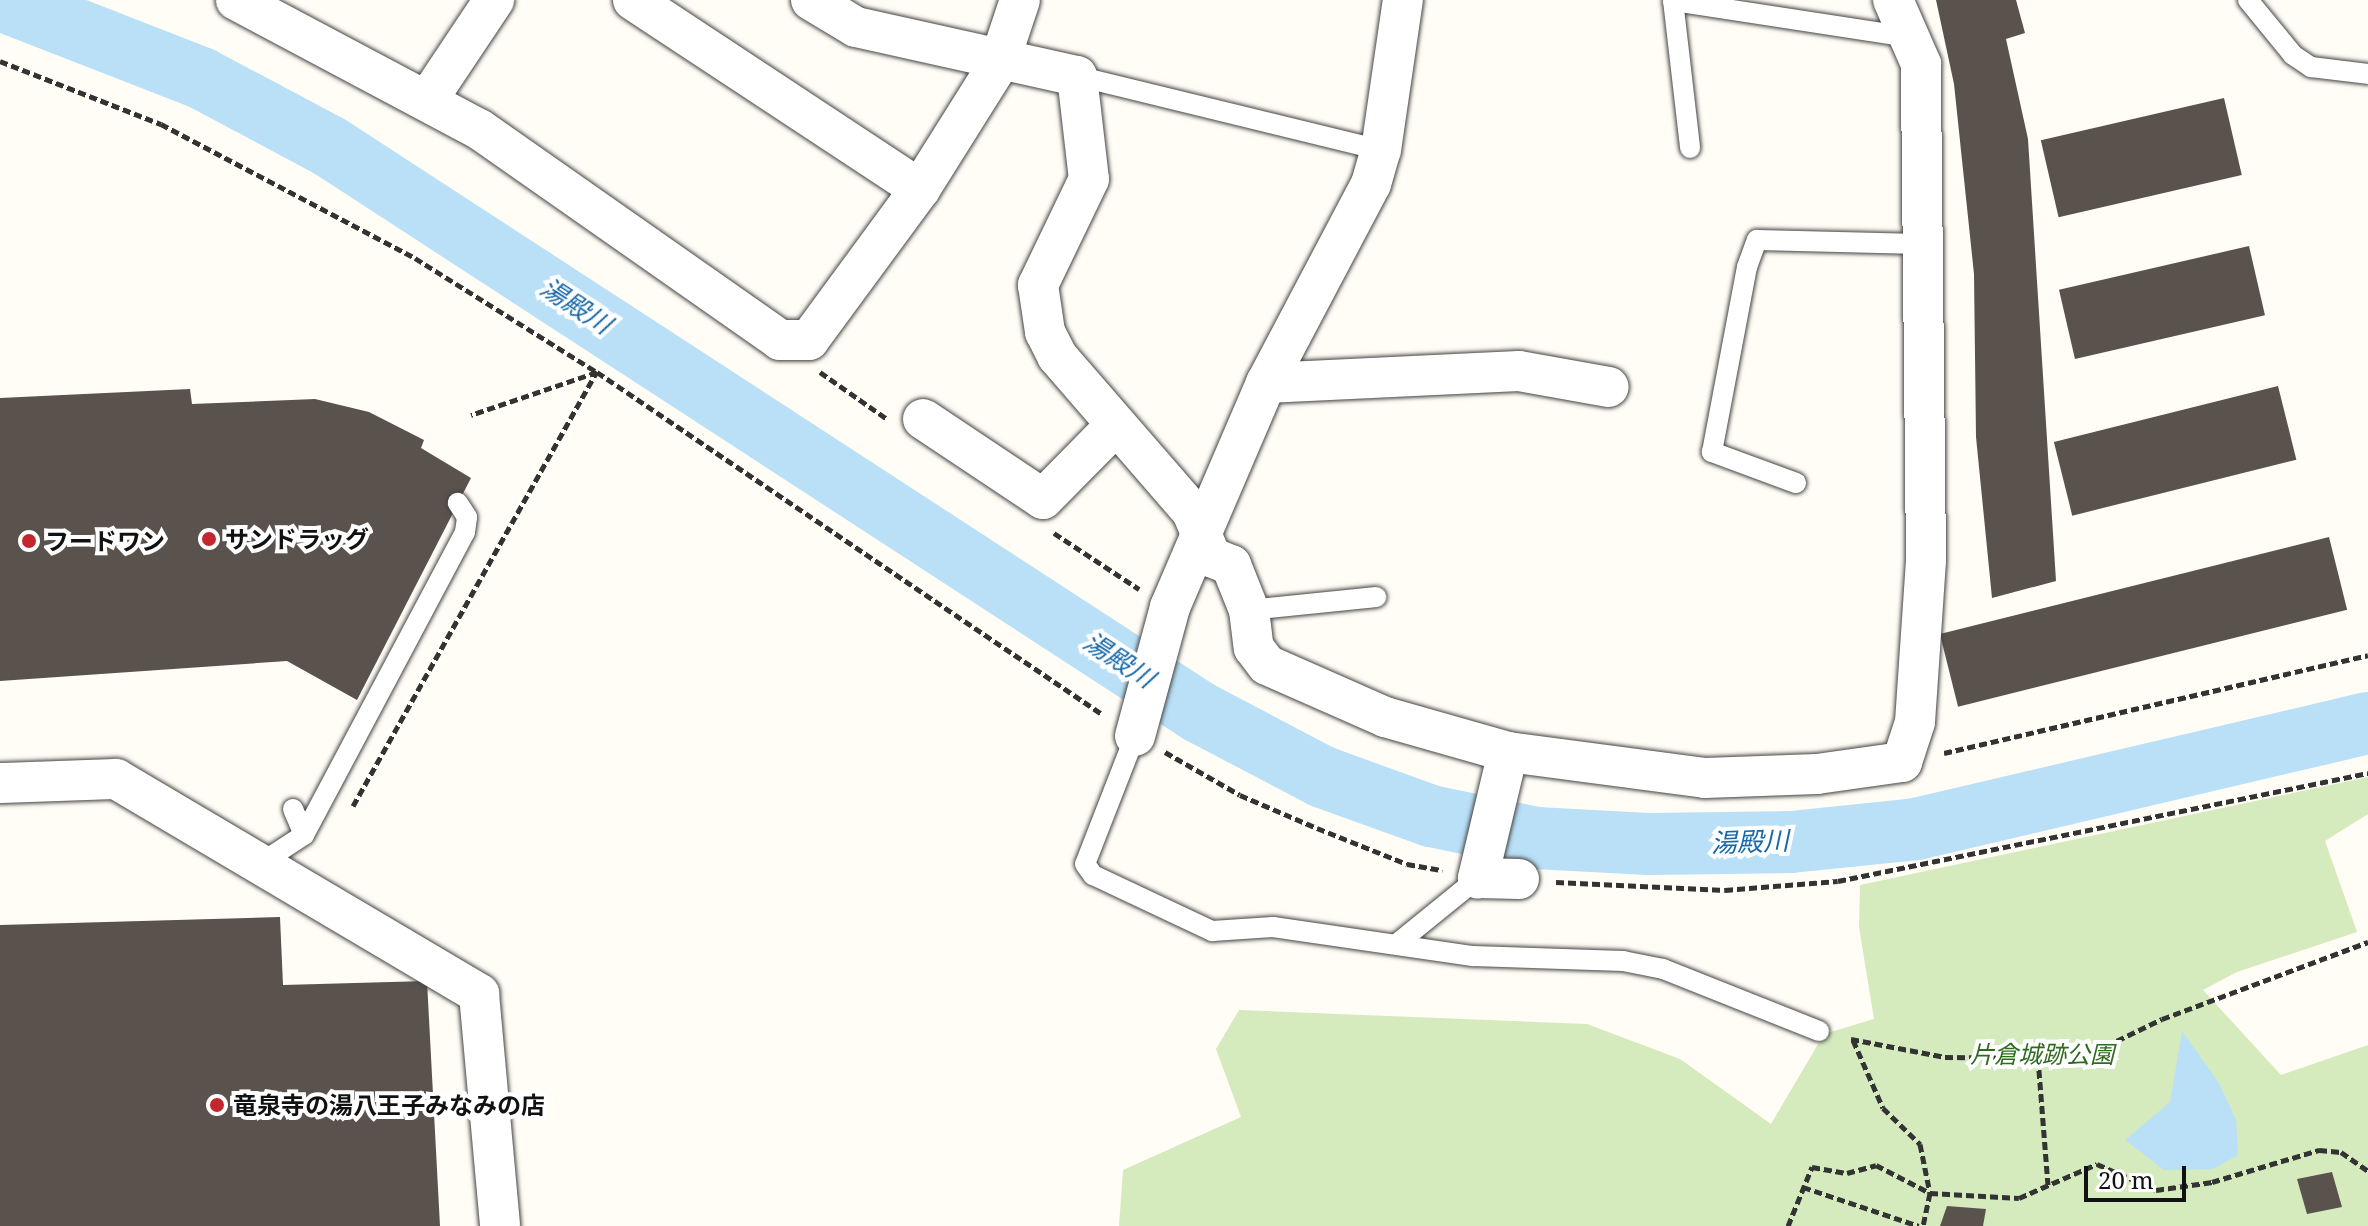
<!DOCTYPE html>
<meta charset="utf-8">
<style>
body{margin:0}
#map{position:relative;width:2368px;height:1226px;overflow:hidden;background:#fffdf5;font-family:"Noto Serif","Noto Sans JP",serif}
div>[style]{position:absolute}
.green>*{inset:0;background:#d5ebbd}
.water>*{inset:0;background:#b9e0f7}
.river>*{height:62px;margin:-31px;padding:0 31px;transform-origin:31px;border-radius:31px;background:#b9e0f7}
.building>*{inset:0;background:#5a524d;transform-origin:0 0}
.path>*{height:5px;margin-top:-2.5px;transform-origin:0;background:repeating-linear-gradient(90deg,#333 0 8px,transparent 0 12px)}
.roads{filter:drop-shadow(0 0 2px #444) drop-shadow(0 0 2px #444)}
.service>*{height:20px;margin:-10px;padding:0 10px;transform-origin:10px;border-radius:10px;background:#fff}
.minor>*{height:40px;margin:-20px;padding:0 20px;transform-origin:20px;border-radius:20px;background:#fff}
.dots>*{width:22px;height:22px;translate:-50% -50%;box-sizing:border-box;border:4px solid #fff;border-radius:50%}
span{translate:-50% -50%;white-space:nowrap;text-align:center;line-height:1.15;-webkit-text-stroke:8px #fff;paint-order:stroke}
.poi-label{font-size:24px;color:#111;font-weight:700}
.left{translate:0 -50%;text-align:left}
.park-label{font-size:24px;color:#2f6b1f;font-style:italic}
.water-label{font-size:26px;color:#1768a6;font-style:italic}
.scale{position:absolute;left:2084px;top:1166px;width:102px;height:36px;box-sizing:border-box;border:4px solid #111;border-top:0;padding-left:10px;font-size:24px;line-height:28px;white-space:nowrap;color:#111;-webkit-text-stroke:6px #fff;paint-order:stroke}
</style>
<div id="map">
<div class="green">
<i style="clip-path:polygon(2368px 777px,2368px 814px,2325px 841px,2357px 932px,2237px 972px,2203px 990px,2281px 1075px,2368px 1045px,2368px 1226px,1119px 1226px,1123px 1170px,1241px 1117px,1216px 1049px,1239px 1010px,1587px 1024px,1680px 1059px,1771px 1124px,1824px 1034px,1874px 1019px,1859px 927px,1860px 885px)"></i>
</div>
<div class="water">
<i style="clip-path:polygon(2182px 1031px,2219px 1083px,2236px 1120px,2238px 1155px,2213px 1169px,2164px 1170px,2125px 1140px,2170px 1102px)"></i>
</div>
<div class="river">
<i style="left:1px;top:0;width:215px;rotate:21.3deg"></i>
<i style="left:201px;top:78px;width:145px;rotate:28deg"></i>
<i style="left:329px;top:146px;width:1038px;rotate:33.05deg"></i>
<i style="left:1199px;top:712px;width:140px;rotate:27.7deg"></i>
<i style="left:1323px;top:777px;width:115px;rotate:19.9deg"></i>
<i style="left:1431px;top:816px;width:107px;rotate:11.8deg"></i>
<i style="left:1536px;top:838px;width:112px;rotate:3.1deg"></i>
<i style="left:1648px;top:844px;width:143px;rotate:-0.8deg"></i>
<i style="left:1791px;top:842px;width:126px;rotate:-5.9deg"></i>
<i style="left:1916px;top:829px;width:464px;rotate:-13.2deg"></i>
</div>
<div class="building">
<i style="clip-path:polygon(1936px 0,2016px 0,2025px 33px,2006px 39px,2028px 139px,2056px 581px,1992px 598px,1976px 437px,1974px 274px,1954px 84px)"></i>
<i style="left:2224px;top:98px;width:79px;height:188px;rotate:77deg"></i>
<i style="left:2249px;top:246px;width:71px;height:195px;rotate:77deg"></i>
<i style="left:2278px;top:386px;width:76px;height:231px;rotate:76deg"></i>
<i style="clip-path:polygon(190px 389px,192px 404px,315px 399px,369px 412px,424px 440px,421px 448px,471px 478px,357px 700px,287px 661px,0 681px,0 398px)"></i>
<i style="left:2329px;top:537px;width:75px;height:401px;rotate:76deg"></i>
<i style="clip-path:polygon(280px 917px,283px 985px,427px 981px,440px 1226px,0 1226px,0 925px)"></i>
<i style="clip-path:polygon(2332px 1172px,2342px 1207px,2307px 1214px,2297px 1179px)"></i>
<i style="clip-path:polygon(1947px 1206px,1986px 1209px,1983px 1226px,1940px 1226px)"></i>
</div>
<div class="path">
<i style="left:0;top:61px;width:173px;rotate:21.4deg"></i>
<i style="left:161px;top:124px;width:287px;rotate:27.8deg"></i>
<i style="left:415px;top:258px;width:215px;rotate:32.1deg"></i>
<i style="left:597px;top:372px;width:610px;rotate:34.11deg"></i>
<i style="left:820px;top:372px;width:82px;rotate:35deg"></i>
<i style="left:1054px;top:533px;width:102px;rotate:33.4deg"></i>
<i style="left:1165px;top:752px;width:86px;rotate:29.8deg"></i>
<i style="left:1240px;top:795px;width:84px;rotate:23.2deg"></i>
<i style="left:1317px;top:828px;width:97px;rotate:21.8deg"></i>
<i style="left:1407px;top:864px;width:36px;rotate:10deg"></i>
<i style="left:1944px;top:753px;width:435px;rotate:-13deg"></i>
<i style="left:353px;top:806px;width:498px;rotate:-60.7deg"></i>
<i style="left:597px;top:372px;width:133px;rotate:161.2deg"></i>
<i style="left:1556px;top:882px;width:169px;rotate:2.7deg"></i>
<i style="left:1725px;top:890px;width:113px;rotate:-4.6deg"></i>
<i style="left:1838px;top:881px;width:541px;rotate:-11.52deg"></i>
<i style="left:1851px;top:1039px;width:96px;rotate:10.8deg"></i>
<i style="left:1945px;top:1057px;width:93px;rotate:0.6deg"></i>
<i style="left:2038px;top:1058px;width:69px;rotate:-10deg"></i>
<i style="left:2106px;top:1046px;width:62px;rotate:-25.7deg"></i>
<i style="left:2162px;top:1019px;width:220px;rotate:-20.5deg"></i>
<i style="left:1853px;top:1040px;width:74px;rotate:66.2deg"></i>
<i style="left:1883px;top:1108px;width:52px;rotate:44.2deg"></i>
<i style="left:1920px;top:1144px;width:50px;rotate:78.5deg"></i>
<i style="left:1930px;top:1193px;width:89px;rotate:3.2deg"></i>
<i style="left:2019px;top:1198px;width:85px;rotate:-23.6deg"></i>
<i style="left:2097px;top:1164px;width:64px;rotate:23.8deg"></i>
<i style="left:2156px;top:1190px;width:57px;rotate:-8.1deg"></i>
<i style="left:2212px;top:1182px;width:112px;rotate:-16.7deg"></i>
<i style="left:2319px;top:1150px;width:22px;rotate:5deg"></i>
<i style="left:2341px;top:1152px;width:33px;rotate:35deg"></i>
<i style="left:2038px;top:1058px;width:127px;rotate:85.5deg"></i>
<i style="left:1803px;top:1187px;width:122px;rotate:18.6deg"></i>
<i style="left:1788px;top:1226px;width:64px;rotate:-67.9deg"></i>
<i style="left:1812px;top:1167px;width:36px;rotate:10deg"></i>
<i style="left:1847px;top:1173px;width:30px;rotate:-15deg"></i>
<i style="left:1876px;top:1165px;width:61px;rotate:27.4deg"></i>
<i style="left:1930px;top:1193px;width:34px;rotate:102deg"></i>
</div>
<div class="roads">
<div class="service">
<i style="left:1673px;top:0;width:149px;rotate:83.4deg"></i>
<i style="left:2248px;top:0;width:71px;rotate:50.7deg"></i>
<i style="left:2293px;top:55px;width:22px;rotate:34deg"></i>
<i style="left:2311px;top:67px;width:57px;rotate:7deg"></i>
<i style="left:1673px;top:1px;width:239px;rotate:8.7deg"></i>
<i style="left:1077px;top:76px;width:313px;rotate:13.7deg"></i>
<i style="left:1796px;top:483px;width:90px;rotate:-159.7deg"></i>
<i style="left:1712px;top:452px;width:188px;rotate:-79.3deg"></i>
<i style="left:1747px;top:267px;width:29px;rotate:-70deg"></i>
<i style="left:1757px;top:240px;width:163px;rotate:1.4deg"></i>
<i style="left:1249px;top:610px;width:128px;rotate:-5.8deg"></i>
<i style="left:1135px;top:736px;width:137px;rotate:111.3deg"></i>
<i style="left:1085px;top:864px;width:14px;rotate:54deg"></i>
<i style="left:1093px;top:875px;width:132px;rotate:25.2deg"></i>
<i style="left:1212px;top:931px;width:61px;rotate:-3.8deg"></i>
<i style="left:1273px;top:927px;width:202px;rotate:8.3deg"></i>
<i style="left:1473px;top:956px;width:150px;rotate:1.9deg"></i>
<i style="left:1623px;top:961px;width:41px;rotate:11.3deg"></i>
<i style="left:1663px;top:969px;width:168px;rotate:21.7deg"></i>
<i style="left:293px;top:809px;width:28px;rotate:67deg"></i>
<i style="left:258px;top:865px;width:55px;rotate:-33.1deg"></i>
<i style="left:304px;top:835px;width:343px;rotate:-62deg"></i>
<i style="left:465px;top:532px;width:15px;rotate:-82deg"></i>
<i style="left:467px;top:517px;width:17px;rotate:-123deg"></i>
<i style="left:1398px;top:943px;width:103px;rotate:-39.1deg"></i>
</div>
<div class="minor">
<i style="left:236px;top:0;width:275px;rotate:28deg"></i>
<i style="left:479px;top:129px;width:368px;rotate:35deg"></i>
<i style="left:780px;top:340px;width:29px"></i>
<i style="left:809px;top:340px;width:187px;rotate:-53.7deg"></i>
<i style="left:920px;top:189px;width:149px;rotate:-57.9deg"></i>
<i style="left:999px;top:63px;width:66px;rotate:-71.6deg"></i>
<i style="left:633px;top:0;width:344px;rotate:33.4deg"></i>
<i style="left:811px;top:0;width:52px;rotate:31deg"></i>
<i style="left:856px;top:27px;width:226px;rotate:12.5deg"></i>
<i style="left:1077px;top:76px;width:104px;rotate:83.4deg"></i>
<i style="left:1089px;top:179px;width:118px;rotate:115.7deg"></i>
<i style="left:1038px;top:285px;width:48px;rotate:81.5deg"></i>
<i style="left:1045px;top:332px;width:27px;rotate:63deg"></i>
<i style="left:1057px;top:356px;width:206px;rotate:49.1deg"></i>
<i style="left:1192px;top:512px;width:49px;rotate:67.1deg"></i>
<i style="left:1211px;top:557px;width:22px;rotate:22deg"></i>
<i style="left:1231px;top:565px;width:48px;rotate:68.2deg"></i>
<i style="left:1249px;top:610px;width:38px;rotate:83deg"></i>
<i style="left:1254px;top:648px;width:21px;rotate:53deg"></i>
<i style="left:1267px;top:665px;width:129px;rotate:23.8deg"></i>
<i style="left:1385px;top:717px;width:128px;rotate:15.9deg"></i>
<i style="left:1508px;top:752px;width:199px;rotate:7.5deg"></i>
<i style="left:1705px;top:778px;width:112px;rotate:-2deg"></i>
<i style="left:1817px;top:774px;width:86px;rotate:-8deg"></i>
<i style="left:1902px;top:762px;width:42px;rotate:-72deg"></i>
<i style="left:1915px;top:722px;width:162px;rotate:-86.1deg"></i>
<i style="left:1926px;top:560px;width:496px;rotate:-90.6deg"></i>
<i style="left:1921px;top:64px;width:70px;rotate:-113.6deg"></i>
<i style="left:428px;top:99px;width:119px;rotate:-56.3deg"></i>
<i style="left:1266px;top:383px;width:253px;rotate:-2.7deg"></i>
<i style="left:1519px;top:371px;width:91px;rotate:10.1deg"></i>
<i style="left:923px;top:419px;width:144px;rotate:33.7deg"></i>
<i style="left:1043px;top:499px;width:103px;rotate:-45.4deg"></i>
<i style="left:1135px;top:736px;width:134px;rotate:-74.8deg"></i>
<i style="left:1170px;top:607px;width:244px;rotate:-66.8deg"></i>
<i style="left:1266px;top:383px;width:225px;rotate:-62.2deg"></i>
<i style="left:1371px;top:184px;width:35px;rotate:-74deg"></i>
<i style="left:1381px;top:150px;width:152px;rotate:-81.7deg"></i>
<i style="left:1508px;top:752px;width:130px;rotate:103.4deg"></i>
<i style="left:1478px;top:878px;width:41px;rotate:1.4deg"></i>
<i style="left:0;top:783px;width:116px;rotate:-2deg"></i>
<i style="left:116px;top:779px;width:422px;rotate:30.6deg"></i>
<i style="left:479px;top:994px;width:233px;rotate:84.8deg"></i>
</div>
</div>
<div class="dots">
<i style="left:209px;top:539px;background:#c4262e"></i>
<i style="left:29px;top:541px;background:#c4262e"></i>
<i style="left:217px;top:1105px;background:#c4262e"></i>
</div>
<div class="poi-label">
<span class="left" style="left:225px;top:539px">サンドラッグ</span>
<span class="left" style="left:45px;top:541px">フードワン</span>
<span class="left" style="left:233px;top:1105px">竜泉寺の湯八王子みなみの店</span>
</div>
<div class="park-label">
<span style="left:2042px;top:1054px">片倉城跡公園</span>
</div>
<div class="water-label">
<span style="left:576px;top:306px;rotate:33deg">湯殿川</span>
<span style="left:1119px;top:660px;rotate:33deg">湯殿川</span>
<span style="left:1750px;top:842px;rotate:-2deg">湯殿川</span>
</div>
<div class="scale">20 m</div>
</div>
